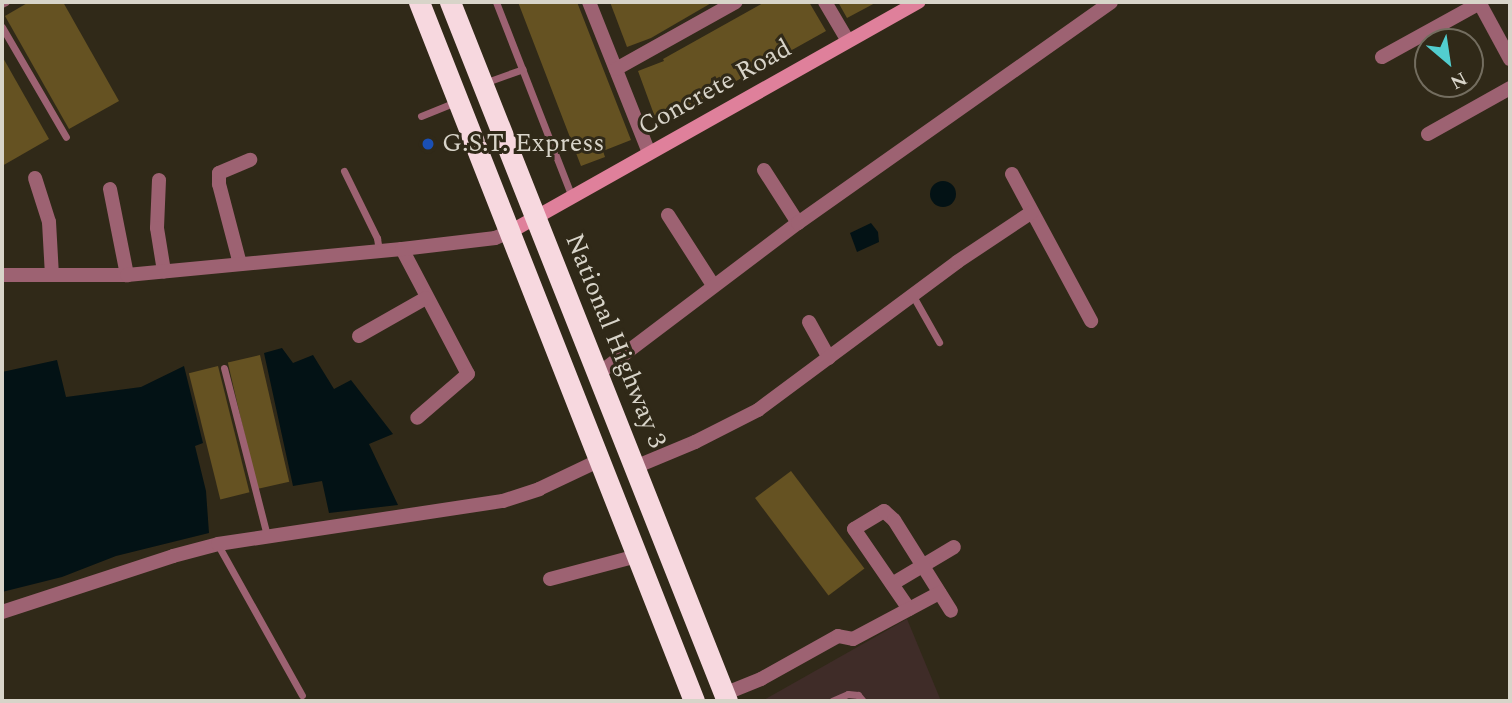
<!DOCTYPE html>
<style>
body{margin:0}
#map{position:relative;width:1512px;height:703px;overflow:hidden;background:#302918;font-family:Spectral,serif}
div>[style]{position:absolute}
.education>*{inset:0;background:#3f2c28}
.water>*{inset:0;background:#031215}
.round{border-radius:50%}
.building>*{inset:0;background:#655222;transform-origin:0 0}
.lane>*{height:7px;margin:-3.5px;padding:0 3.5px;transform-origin:3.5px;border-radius:3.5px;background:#9d6272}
.street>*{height:14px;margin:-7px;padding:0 7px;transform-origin:7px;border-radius:7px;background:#9d6272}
.secondary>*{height:14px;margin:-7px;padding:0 7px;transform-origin:7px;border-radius:7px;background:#df809b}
.highway>*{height:21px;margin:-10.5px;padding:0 10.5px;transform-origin:10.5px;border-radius:10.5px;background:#f7d8df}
.dots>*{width:19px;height:19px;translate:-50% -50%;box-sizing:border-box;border:4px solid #302918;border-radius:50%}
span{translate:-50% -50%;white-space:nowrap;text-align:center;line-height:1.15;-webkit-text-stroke:6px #302918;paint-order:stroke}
.street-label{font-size:26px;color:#d8d4c9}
.poi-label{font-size:26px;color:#d8d4c9}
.left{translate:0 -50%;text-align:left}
.frame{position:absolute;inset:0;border:4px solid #d8d4c9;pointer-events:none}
.north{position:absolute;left:1414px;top:28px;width:70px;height:70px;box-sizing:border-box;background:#302918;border:2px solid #736d5f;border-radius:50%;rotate:151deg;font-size:19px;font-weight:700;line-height:28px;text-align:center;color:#d8d4c9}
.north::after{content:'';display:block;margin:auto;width:24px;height:32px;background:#52cdcf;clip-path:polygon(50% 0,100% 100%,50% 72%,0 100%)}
</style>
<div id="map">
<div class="education">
<i style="clip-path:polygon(907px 619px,941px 701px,762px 701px)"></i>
</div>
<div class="water">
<i class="round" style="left:930px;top:181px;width:26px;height:26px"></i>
<i style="clip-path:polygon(871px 223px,878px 232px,879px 242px,857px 252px,850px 233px)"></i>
<i style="clip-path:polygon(282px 348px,293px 363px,313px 355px,334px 389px,351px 380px,393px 434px,369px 444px,398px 505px,329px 513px,322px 481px,293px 486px,264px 353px)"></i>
<i style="clip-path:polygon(57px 360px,66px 397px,141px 387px,184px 366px,203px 443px,195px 446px,206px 491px,209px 533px,116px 556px,62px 577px,2px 592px,2px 372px)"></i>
</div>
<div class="building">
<i style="clip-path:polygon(29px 2px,63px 2px,119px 101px,69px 129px,5px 16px)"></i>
<i style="clip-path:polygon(518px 2px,577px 2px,631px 140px,603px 151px,605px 157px,581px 166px)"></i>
<i style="clip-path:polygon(610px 2px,713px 2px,651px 38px,627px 47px)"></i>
<i style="clip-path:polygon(765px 2px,809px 2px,826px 31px,686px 109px,656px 120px,638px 71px,664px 61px,663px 59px)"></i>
<i style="clip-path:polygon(838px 2px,877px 2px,847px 18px)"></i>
<i style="clip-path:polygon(2px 56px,49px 139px,2px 166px)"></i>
<i style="left:260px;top:355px;width:130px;height:33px;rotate:77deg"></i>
<i style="left:218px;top:366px;width:130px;height:30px;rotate:76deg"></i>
<i style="left:791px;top:471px;width:122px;height:45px;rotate:53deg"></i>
</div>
<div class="lane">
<i style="left:496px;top:2px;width:209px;rotate:68.7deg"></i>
<i style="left:2px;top:4px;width:4px;rotate:-27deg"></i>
<i style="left:2px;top:27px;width:127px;rotate:59.8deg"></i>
<i style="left:484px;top:83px;width:41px;rotate:-19.7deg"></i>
<i style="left:421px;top:116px;width:38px;rotate:-22deg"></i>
<i style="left:344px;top:171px;width:75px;rotate:63.8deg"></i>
<i style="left:377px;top:238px;width:12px;rotate:81deg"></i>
<i style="left:913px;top:296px;width:53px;rotate:60.5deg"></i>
<i style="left:224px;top:368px;width:173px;rotate:75.6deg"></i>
<i style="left:218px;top:545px;width:172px;rotate:60.8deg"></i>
<i style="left:832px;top:701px;width:17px;rotate:-24deg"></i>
<i style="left:848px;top:694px;width:10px;rotate:6deg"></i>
<i style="left:858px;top:695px;width:8px;rotate:50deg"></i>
</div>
<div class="street">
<i style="left:589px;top:2px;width:162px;rotate:68.3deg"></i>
<i style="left:825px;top:2px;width:45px;rotate:59.5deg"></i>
<i style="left:1479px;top:2px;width:65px;rotate:61.5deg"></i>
<i style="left:1382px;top:57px;width:112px;rotate:-28.9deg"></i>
<i style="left:616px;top:69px;width:137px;rotate:-29.2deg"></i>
<i style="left:1428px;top:134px;width:94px;rotate:-29.3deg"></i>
<i style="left:764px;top:170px;width:63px;rotate:57.3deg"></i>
<i style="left:1012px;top:174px;width:167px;rotate:61.7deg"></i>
<i style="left:35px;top:178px;width:46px;rotate:72.3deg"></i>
<i style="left:49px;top:222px;width:53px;rotate:86.8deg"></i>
<i style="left:159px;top:180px;width:48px;rotate:92.4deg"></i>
<i style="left:157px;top:228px;width:44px;rotate:80.8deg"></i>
<i style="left:110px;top:189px;width:88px;rotate:78.8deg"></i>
<i style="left:668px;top:215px;width:83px;rotate:57.3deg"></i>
<i style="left:402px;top:249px;width:141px;rotate:62.2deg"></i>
<i style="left:468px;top:374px;width:67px;rotate:139.2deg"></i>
<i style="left:240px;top:264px;width:83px;rotate:-104.7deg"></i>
<i style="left:219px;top:184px;width:11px;rotate:-90deg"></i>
<i style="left:219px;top:173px;width:34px;rotate:-23deg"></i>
<i style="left:2px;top:275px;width:125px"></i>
<i style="left:127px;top:275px;width:276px;rotate:-5.4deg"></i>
<i style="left:402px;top:249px;width:94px;rotate:-6.7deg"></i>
<i style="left:495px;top:238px;width:16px;rotate:-22deg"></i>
<i style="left:809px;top:322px;width:41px;rotate:60.9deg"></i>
<i style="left:359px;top:336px;width:77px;rotate:-29.6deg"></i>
<i style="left:598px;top:374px;width:251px;rotate:-37.1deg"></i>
<i style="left:798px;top:223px;width:383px;rotate:-35.2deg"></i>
<i style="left:635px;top:467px;width:65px;rotate:-22.6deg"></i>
<i style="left:695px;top:442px;width:71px;rotate:-26.9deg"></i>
<i style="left:758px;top:410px;width:248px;rotate:-36.6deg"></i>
<i style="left:957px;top:262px;width:90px;rotate:-33.7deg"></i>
<i style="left:550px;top:579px;width:90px;rotate:-14.8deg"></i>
<i style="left:892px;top:584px;width:72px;rotate:-30.8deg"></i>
<i style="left:909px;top:609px;width:97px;rotate:-124.5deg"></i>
<i style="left:854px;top:529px;width:35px;rotate:-31deg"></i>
<i style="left:884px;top:511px;width:13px;rotate:42deg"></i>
<i style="left:894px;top:520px;width:107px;rotate:57.9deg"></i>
<i style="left:2px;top:612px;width:180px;rotate:-18.1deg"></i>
<i style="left:173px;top:556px;width:47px;rotate:-14.9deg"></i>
<i style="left:218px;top:544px;width:288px;rotate:-8.6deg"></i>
<i style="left:503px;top:501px;width:38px;rotate:-18deg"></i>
<i style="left:539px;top:489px;width:68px;rotate:-25.4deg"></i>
<i style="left:724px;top:694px;width:40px;rotate:-22deg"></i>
<i style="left:761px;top:679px;width:88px;rotate:-29.2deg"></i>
<i style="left:838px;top:636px;width:15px;rotate:11deg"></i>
<i style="left:853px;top:639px;width:98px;rotate:-28.1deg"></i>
</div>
<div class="secondary">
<i style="left:510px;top:232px;width:469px;rotate:-29.4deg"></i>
</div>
<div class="highway">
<i style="left:419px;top:2px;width:751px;rotate:68.52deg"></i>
<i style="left:450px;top:2px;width:752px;rotate:68.38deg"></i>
</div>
<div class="dots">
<i style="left:428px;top:144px;background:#1a4fb4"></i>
</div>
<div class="street-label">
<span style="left:715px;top:88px;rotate:-29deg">Concrete Road</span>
<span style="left:615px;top:341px;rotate:68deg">National Highway 3</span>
</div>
<div class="poi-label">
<span class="left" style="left:442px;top:144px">G.S.T. Express</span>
</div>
<div class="frame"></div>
<div class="north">N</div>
</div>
